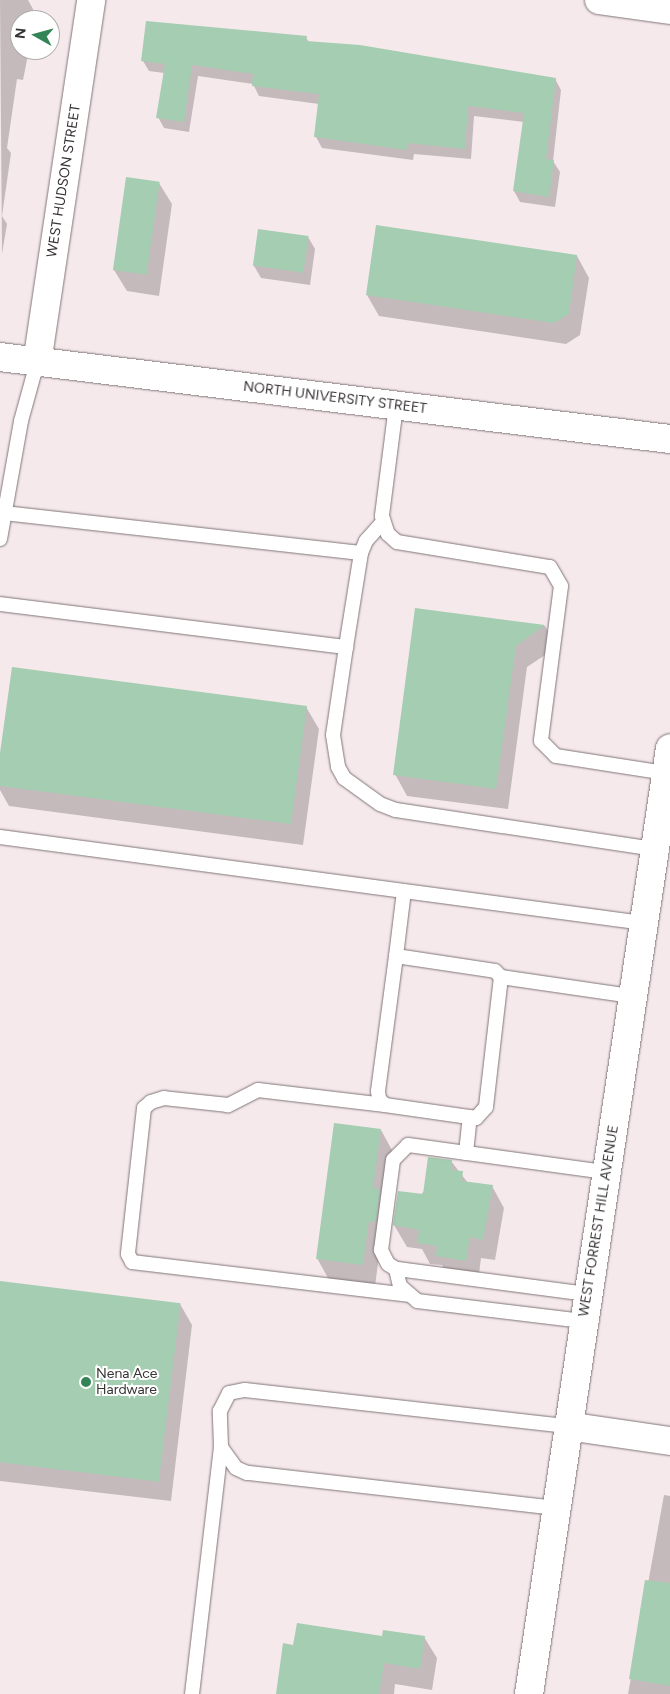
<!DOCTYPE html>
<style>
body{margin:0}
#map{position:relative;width:670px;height:1694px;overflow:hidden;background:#f5e9ec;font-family:Figtree,sans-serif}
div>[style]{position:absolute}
.shadow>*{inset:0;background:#0003}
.building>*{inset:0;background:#a4cdb1;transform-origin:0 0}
.roads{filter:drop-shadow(0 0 1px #807578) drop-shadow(0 0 1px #807578)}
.lane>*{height:14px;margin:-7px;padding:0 7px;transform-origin:7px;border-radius:7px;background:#fff}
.street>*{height:28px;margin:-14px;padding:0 14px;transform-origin:14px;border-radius:14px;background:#fff}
.secondary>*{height:28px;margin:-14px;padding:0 14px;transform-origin:14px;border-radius:14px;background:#fff}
.dots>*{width:14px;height:14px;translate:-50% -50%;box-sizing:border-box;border:2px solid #fff;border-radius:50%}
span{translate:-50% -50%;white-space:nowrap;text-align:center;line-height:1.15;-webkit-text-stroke:4px #fff;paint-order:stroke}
.street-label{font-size:14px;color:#373233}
.poi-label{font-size:14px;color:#373233}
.left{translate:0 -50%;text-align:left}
.north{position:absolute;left:10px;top:10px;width:50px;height:50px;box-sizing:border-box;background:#fff;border:1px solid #afadad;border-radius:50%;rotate:277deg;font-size:14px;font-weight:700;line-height:20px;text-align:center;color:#373233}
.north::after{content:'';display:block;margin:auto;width:18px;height:22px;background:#338557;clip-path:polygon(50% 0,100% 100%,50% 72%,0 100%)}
</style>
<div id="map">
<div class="shadow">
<i style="clip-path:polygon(0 0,28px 0,33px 9px,32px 20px,20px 20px,20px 50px,29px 50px,23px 80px,17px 79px,7px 148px,11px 153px,2px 216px,7px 224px,2px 254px)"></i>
<i style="clip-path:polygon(306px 38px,309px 42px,555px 79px,561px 90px,553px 161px,560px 172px,555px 207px,520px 202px,514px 191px,524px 122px,474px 116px,471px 159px,414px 154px,413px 160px,322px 148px,316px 137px,319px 104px,259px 96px,253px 84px,198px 76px,189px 132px,164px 128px,158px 117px,164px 73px,149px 71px,143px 61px)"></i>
<i style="clip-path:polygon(159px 183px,172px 204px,159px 296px,127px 291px,114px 270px)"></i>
<i style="clip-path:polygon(308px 237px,315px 249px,310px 285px,261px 278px,254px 266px)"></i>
<i style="clip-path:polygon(577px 256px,589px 278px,580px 335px,566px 344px,379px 316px,367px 295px)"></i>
<i style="clip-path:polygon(416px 610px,545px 626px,557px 647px,527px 667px,508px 809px,407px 796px,395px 774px)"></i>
<i style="clip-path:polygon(306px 707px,319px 729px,303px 845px,9px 806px,0 790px,0 762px)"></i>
<i style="clip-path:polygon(381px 1130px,393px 1152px,375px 1286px,329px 1280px,317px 1258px)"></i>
<i style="clip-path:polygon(451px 1161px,468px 1183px,492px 1186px,504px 1208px,495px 1260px,481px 1258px,478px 1282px,449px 1277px,442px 1265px,430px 1264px,422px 1249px,407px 1247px,394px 1225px)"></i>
<i style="clip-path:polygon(0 1282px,180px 1304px,192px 1325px,171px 1501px,0 1481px)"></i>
<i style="clip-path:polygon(664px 1495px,670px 1496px,670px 1694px,628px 1694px)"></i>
<i style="clip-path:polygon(383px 1637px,424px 1637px,437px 1658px,432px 1690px,395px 1684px,394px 1694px,277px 1694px,294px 1646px)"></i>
</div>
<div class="building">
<i style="clip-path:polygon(146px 21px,307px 36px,306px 41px,360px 45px,556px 78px,546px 159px,554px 160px,549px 197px,513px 191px,524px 113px,468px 106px,465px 149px,408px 143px,407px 150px,314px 137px,319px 94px,252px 86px,253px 74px,192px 65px,184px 122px,156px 118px,165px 64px,141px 61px)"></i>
<i style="left:126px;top:177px;width:34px;height:94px;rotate:8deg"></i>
<i style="clip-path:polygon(376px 225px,577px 255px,569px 314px,554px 323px,366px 295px)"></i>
<i style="left:258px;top:229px;width:51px;height:37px;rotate:8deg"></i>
<i style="clip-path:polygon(415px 608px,545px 625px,516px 646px,496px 789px,393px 775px)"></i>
<i style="clip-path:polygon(12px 667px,307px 706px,291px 824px,0 786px,0 753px)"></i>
<i style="clip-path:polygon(334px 1123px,381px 1129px,373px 1188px,380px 1189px,376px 1222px,369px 1221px,363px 1265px,316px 1259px)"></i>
<i style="clip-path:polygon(428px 1157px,452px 1160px,451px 1170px,463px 1171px,462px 1181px,493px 1185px,483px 1240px,470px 1237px,466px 1261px,436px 1256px,437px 1246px,417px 1243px,419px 1230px,393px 1225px,398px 1191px,423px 1194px)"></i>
<i style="left:0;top:1281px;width:182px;height:180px;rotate:7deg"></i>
<i style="clip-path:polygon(645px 1580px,670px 1583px,670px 1686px,629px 1679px)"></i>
<i style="clip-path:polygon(297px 1623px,382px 1636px,383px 1630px,425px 1636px,420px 1669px,384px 1663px,379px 1694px,276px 1694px,283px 1643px,293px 1645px)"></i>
</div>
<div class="roads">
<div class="lane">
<i style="left:396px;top:406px;width:111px;rotate:97.3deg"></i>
<i style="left:382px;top:516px;width:19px;rotate:72deg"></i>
<i style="left:388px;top:534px;width:12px;rotate:42deg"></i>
<i style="left:397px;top:542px;width:155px;rotate:9.3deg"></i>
<i style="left:550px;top:567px;width:22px;rotate:60deg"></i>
<i style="left:561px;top:586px;width:156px;rotate:97.4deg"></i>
<i style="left:541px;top:741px;width:21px;rotate:45deg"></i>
<i style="left:556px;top:756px;width:111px;rotate:8.8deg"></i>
<i style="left:4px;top:513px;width:359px;rotate:6.4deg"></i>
<i style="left:382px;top:523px;width:24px;rotate:132deg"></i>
<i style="left:366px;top:541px;width:13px;rotate:113deg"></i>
<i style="left:361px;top:553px;width:95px;rotate:99.1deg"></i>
<i style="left:346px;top:647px;width:89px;rotate:98.4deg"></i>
<i style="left:333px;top:735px;width:32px;rotate:81deg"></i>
<i style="left:338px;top:767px;width:13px;rotate:61deg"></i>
<i style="left:344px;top:778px;width:44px;rotate:35.8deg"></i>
<i style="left:380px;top:804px;width:17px;rotate:21deg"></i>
<i style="left:396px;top:810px;width:262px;rotate:8.6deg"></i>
<i style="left:0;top:539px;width:120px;rotate:-79.9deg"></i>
<i style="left:21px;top:421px;width:60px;rotate:-74.6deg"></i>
<i style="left:0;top:604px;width:349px;rotate:7.1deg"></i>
<i style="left:0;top:837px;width:650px;rotate:7.61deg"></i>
<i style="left:396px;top:956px;width:100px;rotate:8.6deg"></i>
<i style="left:495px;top:971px;width:8px;rotate:45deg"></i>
<i style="left:501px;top:977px;width:131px;rotate:96.6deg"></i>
<i style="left:486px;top:1107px;width:15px;rotate:132deg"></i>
<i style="left:476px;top:1118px;width:92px;rotate:-171.9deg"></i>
<i style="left:385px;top:1105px;width:8px;rotate:-135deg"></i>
<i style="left:379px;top:1099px;width:8px;rotate:-97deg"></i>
<i style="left:378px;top:1091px;width:136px;rotate:-82.4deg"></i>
<i style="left:396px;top:956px;width:65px;rotate:-83deg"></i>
<i style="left:501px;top:977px;width:132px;rotate:8.3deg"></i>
<i style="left:385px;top:1105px;width:128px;rotate:-173.3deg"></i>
<i style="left:258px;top:1090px;width:34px;rotate:153deg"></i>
<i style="left:228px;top:1105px;width:64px;rotate:-173.8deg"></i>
<i style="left:164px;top:1098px;width:14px;rotate:163deg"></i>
<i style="left:151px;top:1102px;width:9px;rotate:139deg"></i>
<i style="left:144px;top:1108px;width:147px;rotate:96.3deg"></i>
<i style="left:128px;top:1254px;width:9px;rotate:63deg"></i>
<i style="left:132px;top:1262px;width:278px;rotate:6.8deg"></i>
<i style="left:466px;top:1153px;width:36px;rotate:-84deg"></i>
<i style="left:396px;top:1269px;width:17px;rotate:77deg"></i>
<i style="left:400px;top:1286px;width:23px;rotate:41deg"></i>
<i style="left:417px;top:1301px;width:167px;rotate:6.9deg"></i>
<i style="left:587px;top:1294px;width:193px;rotate:-172.5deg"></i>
<i style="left:396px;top:1269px;width:9px;rotate:-148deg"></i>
<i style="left:388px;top:1264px;width:16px;rotate:-117deg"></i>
<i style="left:381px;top:1250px;width:91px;rotate:-82.4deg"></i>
<i style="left:393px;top:1160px;width:21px;rotate:-45deg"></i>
<i style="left:408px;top:1145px;width:200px;rotate:7.8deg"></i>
<i style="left:556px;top:1508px;width:311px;rotate:-173.5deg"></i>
<i style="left:247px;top:1473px;width:12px;rotate:-156deg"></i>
<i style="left:236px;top:1468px;width:26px;rotate:-126deg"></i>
<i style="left:221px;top:1447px;width:36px;rotate:-92deg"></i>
<i style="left:220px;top:1411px;width:20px;rotate:-63deg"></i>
<i style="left:229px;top:1393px;width:16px;rotate:-11deg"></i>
<i style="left:245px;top:1390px;width:324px;rotate:6.4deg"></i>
<i style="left:192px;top:1694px;width:249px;rotate:-83.3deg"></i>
</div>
<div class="street">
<i style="left:599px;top:0;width:72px;rotate:8deg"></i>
<i style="left:37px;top:363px;width:367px;rotate:-81.5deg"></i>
<i style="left:567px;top:1426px;width:104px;rotate:8.3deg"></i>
</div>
<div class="secondary">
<i style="left:0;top:357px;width:675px;rotate:6.98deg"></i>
<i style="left:529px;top:1694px;width:956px;rotate:-81.52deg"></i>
</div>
</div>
<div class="dots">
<i style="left:86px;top:1382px;background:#338557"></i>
</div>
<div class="street-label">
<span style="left:64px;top:181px;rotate:-81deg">WEST HUDSON STREET</span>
<span style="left:335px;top:398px;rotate:7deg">NORTH UNIVERSITY STREET</span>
<span style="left:599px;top:1221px;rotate:-81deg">WEST FORREST HILL AVENUE</span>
</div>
<div class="poi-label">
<span class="left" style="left:96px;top:1382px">Nena Ace<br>Hardware</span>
</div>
<div class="north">N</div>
</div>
